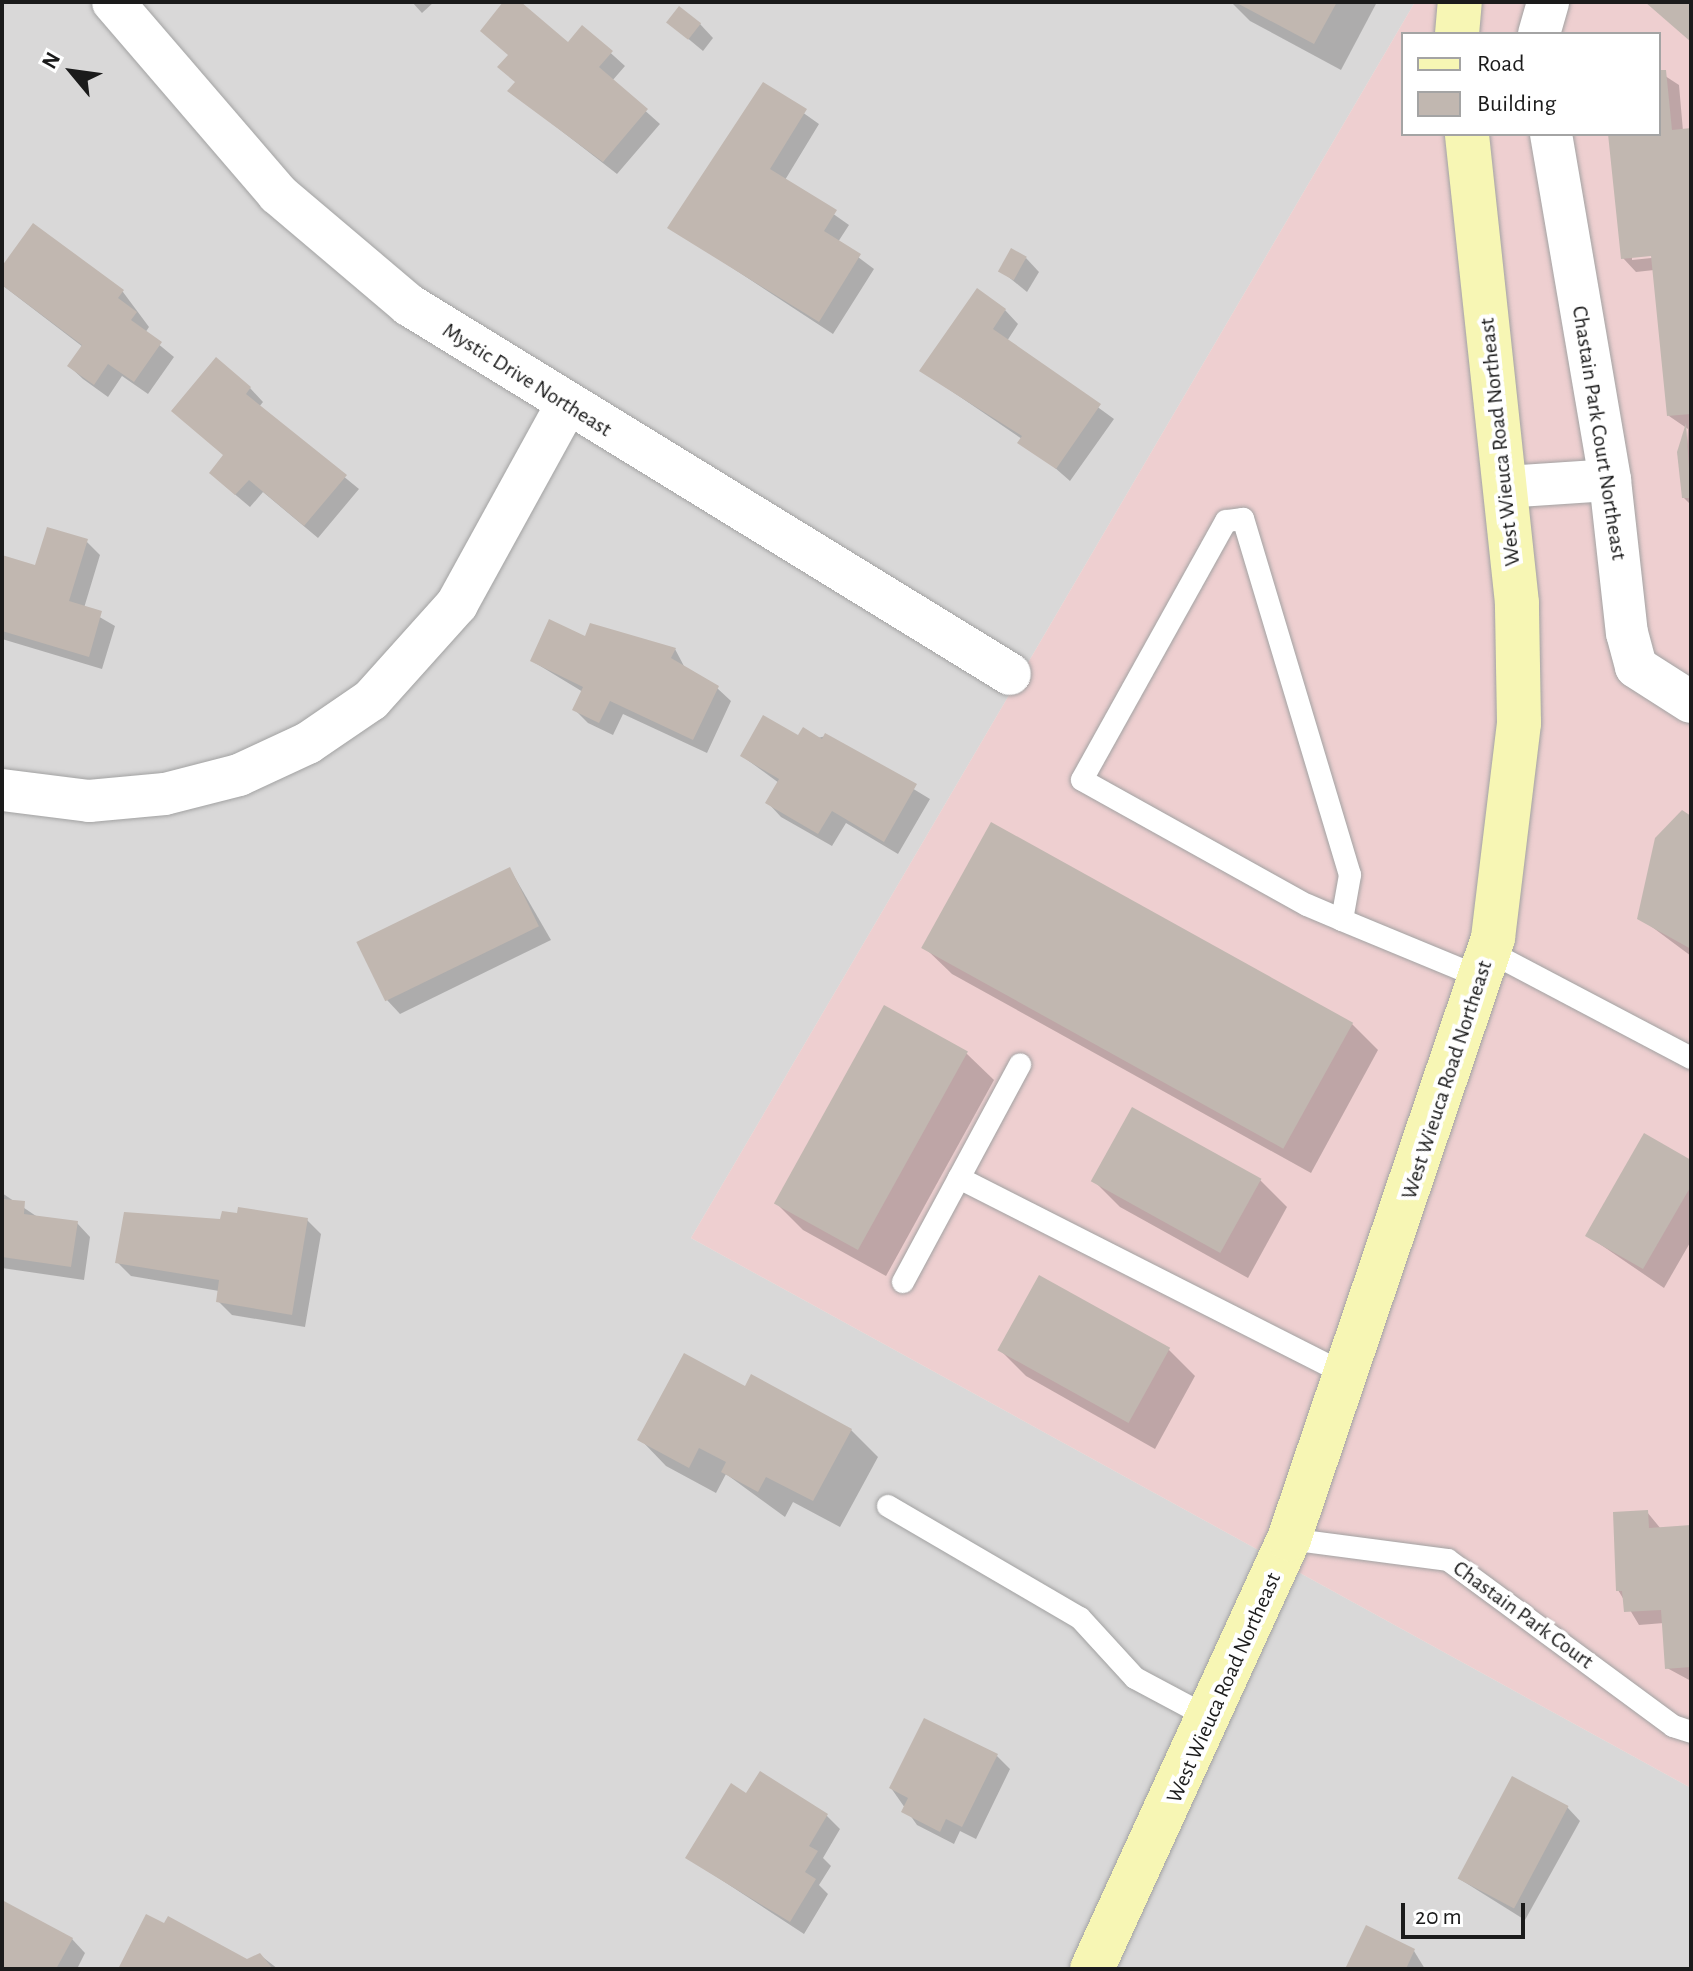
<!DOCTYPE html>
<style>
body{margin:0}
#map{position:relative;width:1693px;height:1971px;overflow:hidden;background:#ece8e1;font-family:"Alegreya Sans",sans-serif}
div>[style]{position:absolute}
.residential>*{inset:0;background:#d9d8d8}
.commercial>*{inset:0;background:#eecfd0}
.shadow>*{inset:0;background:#0003}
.building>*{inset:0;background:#c1b7b0;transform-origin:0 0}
.roads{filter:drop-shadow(0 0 2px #a2a2a2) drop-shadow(0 0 2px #a2a2a2)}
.lane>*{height:22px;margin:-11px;padding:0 11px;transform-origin:11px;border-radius:11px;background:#fff}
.street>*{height:42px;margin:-21px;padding:0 21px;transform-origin:21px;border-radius:21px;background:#fff}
.secondary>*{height:44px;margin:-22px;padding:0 22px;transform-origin:22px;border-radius:22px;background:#f7f6b4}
span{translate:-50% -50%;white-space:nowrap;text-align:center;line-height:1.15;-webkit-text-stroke:8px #fff;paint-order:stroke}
.street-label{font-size:22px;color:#1b1b1b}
.frame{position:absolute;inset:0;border:4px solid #1b1b1b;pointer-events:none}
.legend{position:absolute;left:1401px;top:32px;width:260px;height:104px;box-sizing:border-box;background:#fff;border:2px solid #a4a4a4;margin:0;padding:10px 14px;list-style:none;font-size:24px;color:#1b1b1b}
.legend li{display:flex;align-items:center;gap:16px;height:40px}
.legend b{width:40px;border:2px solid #a4a4a4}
.north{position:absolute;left:32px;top:32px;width:80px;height:80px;-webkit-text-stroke:6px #fff;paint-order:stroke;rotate:299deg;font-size:22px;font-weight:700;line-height:32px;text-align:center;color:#1b1b1b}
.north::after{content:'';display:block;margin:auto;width:28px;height:36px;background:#1b1b1b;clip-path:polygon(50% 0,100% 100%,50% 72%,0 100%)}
.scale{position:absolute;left:1401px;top:1903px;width:124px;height:36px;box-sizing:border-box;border:4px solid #1b1b1b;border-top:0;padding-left:10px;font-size:24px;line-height:28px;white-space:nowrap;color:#1b1b1b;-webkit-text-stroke:6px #fff;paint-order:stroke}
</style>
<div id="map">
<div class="residential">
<i style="clip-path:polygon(2px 2px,1415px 2px,691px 1238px,1691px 1788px,1691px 1969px,2px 1969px)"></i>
</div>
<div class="commercial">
<i style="clip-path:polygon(evenodd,1415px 2px,1691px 2px,1691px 1788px,691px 1238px,1415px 2px,1403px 34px,1659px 34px,1659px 134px,1403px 134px,1403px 34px)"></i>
</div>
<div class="shadow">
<i style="clip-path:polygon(412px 2px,434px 2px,422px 13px)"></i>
<i style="clip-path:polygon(506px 2px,518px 2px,569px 44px,583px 28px,625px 66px,612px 81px,660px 124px,617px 174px,510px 91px,516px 83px)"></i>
<i style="clip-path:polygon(1231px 2px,1377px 2px,1341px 70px,1250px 21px)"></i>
<i style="clip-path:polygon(668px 22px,700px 24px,713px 38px,703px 51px)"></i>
<i style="clip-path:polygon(evenodd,1659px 72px,1679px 85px,1683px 131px,1691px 130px,1691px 505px,1684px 498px,1688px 429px,1669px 416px,1654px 270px,1636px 272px,1623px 258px,1610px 134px,1659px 134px,1659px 72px,1661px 253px,1661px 257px,1632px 260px,1632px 256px,1661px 253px)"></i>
<i style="clip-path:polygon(764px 85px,819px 124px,785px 180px,849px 225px,838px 242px,874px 269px,833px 334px,670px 227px)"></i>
<i style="clip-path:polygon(33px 226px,123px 292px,149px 327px,145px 333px,174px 357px,148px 394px,122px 376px,108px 397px,83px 379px,69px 366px,83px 347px,2px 285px,2px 270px)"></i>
<i style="clip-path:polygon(1026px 258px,1039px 272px,1027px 292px,1000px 270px)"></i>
<i style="clip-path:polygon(1005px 310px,1018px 324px,1007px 341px,1114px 419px,1070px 481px,1022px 439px,922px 371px)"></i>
<i style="clip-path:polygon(250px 388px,263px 402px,259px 407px,359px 489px,318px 538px,263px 492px,250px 507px,225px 486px,225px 456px,173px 411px)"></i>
<i style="clip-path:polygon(86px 541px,100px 555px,84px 608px,115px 626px,102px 669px,2px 639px,2px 557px,37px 568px)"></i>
<i style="clip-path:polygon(586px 638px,675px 649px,685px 668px,717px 688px,731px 701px,707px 753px,623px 714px,613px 735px,588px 723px,575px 710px,583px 692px,532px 661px)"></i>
<i style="clip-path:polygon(826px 736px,930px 799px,898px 854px,846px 823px,832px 846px,781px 817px,768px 803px,779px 783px,742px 756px)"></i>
<i style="clip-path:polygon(1691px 818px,1691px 956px,1640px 918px)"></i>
<i style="clip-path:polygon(510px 869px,551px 940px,400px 1014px,387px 1000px)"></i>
<i style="clip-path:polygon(925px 948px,1351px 1023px,1378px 1050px,1311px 1173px,952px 974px)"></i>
<i style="clip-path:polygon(885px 1008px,967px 1054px,994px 1080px,886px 1276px,803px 1230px,777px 1204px)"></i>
<i style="clip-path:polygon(1691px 1162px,1691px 1241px,1664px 1288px,1588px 1236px)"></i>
<i style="clip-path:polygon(1093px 1180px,1260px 1180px,1287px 1207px,1248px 1278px,1120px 1207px)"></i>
<i style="clip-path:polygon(2px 1193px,39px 1218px,77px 1223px,90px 1237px,84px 1280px,2px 1268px)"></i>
<i style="clip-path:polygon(307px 1220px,321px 1234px,305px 1327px,232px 1315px,218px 1301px,219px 1291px,131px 1276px,117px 1262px,222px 1221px)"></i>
<i style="clip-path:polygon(1000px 1350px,1169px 1350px,1195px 1376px,1155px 1449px,1026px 1376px)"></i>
<i style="clip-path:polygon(746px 1388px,851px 1430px,878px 1457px,840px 1527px,793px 1502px,785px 1517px,726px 1474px,716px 1493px,666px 1466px,640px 1439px)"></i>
<i style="clip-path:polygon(1647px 1512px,1661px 1529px,1691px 1527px,1691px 1681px,1667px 1668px,1664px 1623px,1639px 1625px,1618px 1590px)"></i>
<i style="clip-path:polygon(997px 1756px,1010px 1769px,976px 1839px,960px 1831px,954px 1844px,917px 1825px,891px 1788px)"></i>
<i style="clip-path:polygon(747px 1795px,827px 1816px,840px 1829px,823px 1858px,831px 1866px,819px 1885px,828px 1894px,804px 1934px,688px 1858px)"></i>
<i style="clip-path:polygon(1567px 1807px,1580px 1821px,1525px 1920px,1458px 1878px)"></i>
<i style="clip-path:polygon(2px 1902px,72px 1939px,85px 1953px,77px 1969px,2px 1969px)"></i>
<i style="clip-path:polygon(1414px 1951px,1425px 1969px,1347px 1969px)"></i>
<i style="clip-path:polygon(260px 1955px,278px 1969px,120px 1969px,247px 1961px)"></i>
</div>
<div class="building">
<i style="clip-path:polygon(503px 2px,521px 2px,568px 42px,582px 25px,613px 51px,599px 67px,648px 109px,603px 162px,507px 91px,515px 82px,497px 67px,508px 55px,480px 31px)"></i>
<i style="clip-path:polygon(1235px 2px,1337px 2px,1314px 44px)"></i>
<i style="clip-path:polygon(1645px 2px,1691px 2px,1691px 42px)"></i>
<i style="left:679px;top:6px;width:28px;height:21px;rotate:38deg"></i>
<i style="clip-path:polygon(1659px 70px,1666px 70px,1672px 130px,1691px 128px,1691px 414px,1667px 416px,1651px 256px,1621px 259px,1608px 134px,1659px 134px)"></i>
<i style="clip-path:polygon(763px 82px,807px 109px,770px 169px,837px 210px,824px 231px,861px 254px,819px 322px,667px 228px)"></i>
<i style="clip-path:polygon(33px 223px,124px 290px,118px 298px,137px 312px,131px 320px,162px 342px,134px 382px,108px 364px,94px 385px,67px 366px,82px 345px,2px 285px,2px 266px)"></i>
<i style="left:1011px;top:248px;width:18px;height:27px;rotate:29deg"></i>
<i style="clip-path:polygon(977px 288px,1006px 309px,993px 329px,1101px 404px,1056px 469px,1017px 443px,1022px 436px,919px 371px)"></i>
<i style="clip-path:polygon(216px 357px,251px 387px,246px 394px,347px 475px,304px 526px,249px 480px,235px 495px,209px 473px,223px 455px,171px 411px)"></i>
<i style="clip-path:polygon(1686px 423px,1691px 498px,1682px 498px,1677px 452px)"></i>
<i style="clip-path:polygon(47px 527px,88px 539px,69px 601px,102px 611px,89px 657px,2px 631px,2px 555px,35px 565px)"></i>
<i style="clip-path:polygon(549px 619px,585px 636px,590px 623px,676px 648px,671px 658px,719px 686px,693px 740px,610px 701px,599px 723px,572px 710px,583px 687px,530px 661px)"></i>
<i style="clip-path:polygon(763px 715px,798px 735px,803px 727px,822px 739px,825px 733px,917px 784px,884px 842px,832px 811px,818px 834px,765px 803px,779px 779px,740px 756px)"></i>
<i style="clip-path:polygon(1682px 810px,1691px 816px,1691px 949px,1637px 919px,1655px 838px)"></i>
<i style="left:991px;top:822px;width:414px;height:144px;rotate:29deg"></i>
<i style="left:510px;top:867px;width:66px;height:171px;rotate:64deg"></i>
<i style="left:884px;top:1005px;width:96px;height:227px;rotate:29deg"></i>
<i style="left:1132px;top:1107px;width:148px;height:85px;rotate:29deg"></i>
<i style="clip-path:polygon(1644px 1133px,1691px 1160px,1691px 1186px,1643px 1269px,1585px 1236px)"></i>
<i style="clip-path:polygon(2px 1199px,25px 1201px,24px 1214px,78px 1221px,71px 1267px,2px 1257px)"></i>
<i style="clip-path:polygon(238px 1207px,308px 1218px,292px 1315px,216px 1302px,219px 1280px,115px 1263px,124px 1212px,220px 1219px,222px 1211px,237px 1213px)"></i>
<i style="left:1039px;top:1275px;width:150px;height:86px;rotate:29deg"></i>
<i style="clip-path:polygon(684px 1353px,745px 1386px,751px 1374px,852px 1429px,813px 1501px,766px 1477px,758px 1492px,721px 1472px,726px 1462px,699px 1448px,689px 1468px,637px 1440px)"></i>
<i style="clip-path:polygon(1648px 1510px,1649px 1528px,1691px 1525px,1691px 1667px,1665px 1669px,1661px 1610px,1624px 1612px,1622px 1591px,1616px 1591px,1613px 1512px)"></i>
<i style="clip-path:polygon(924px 1718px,998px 1754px,962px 1827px,946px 1819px,940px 1832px,901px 1812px,908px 1798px,889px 1788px)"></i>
<i style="clip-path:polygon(760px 1771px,828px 1814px,809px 1846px,818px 1851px,805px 1872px,816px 1879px,790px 1922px,685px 1858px,731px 1783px,746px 1793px)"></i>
<i style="left:1512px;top:1776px;width:64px;height:116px;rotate:28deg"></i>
<i style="clip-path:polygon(2px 1900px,73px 1938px,56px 1969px,2px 1969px)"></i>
<i style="clip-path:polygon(146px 1914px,164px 1923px,168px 1916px,247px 1959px,260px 1953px,273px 1969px,118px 1969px)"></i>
<i style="clip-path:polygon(1366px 1925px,1415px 1949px,1406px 1969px,1345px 1969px)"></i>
</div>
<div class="roads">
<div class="lane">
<i style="left:1342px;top:920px;width:46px;rotate:-79.9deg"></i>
<i style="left:1350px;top:875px;width:372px;rotate:-106.7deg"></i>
<i style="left:1243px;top:519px;width:17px;rotate:173deg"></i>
<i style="left:1226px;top:521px;width:296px;rotate:119.1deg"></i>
<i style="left:1082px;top:780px;width:257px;rotate:29.1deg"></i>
<i style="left:1307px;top:905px;width:38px;rotate:23deg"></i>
<i style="left:1342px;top:920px;width:152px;rotate:22.5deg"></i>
<i style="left:1490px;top:952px;width:227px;rotate:27.8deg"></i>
<i style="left:959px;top:1178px;width:436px;rotate:26.9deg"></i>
<i style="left:903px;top:1282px;width:247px;rotate:-61.7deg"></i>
<i style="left:888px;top:1506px;width:222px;rotate:30.3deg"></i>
<i style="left:1080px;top:1618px;width:81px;rotate:47.5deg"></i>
<i style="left:1135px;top:1678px;width:85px;rotate:28.1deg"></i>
<i style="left:1289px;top:1539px;width:160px;rotate:7.5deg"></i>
<i style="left:1448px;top:1560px;width:280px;rotate:36.4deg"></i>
<i style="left:1673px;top:1726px;width:19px;rotate:18deg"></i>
</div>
<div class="street">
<i style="left:113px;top:2px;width:253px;rotate:49.3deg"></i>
<i style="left:278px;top:194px;width:172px;rotate:40.3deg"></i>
<i style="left:409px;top:305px;width:705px;rotate:31.55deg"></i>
<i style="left:1539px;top:34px;width:33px;rotate:-74deg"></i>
<i style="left:1551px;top:134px;width:351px;rotate:80.3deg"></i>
<i style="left:1610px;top:480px;width:154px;rotate:83.7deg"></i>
<i style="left:1627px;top:633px;width:35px;rotate:75deg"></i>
<i style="left:1636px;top:667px;width:65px;rotate:32.5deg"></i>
<i style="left:1505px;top:487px;width:105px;rotate:-3.8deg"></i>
<i style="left:2px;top:790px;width:88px;rotate:7.2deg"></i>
<i style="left:89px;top:801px;width:76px;rotate:-5.3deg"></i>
<i style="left:165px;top:794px;width:76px;rotate:-14.4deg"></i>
<i style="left:239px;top:775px;width:76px;rotate:-24.9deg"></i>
<i style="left:308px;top:743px;width:76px;rotate:-34.3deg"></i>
<i style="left:371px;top:700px;width:129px;rotate:-48.1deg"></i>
<i style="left:457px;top:604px;width:226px;rotate:-61.2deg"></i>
</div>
<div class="secondary">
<i style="left:1457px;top:34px;width:32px;rotate:-85deg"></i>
<i style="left:1092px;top:1969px;width:473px;rotate:-65.4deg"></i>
<i style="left:1289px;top:1539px;width:635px;rotate:-71.25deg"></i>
<i style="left:1493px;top:938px;width:217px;rotate:-83.1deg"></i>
<i style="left:1519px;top:723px;width:120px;rotate:-91deg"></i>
<i style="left:1517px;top:603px;width:472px;rotate:-96.1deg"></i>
</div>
</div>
<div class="street-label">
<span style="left:527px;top:380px;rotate:32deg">Mystic Drive Northeast</span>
<span style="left:1599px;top:433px;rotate:81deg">Chastain Park Court Northeast</span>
<span style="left:1500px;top:442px;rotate:-96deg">West Wieuca Road Northeast</span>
<span style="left:1447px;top:1080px;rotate:-72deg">West Wieuca Road Northeast</span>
<span style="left:1523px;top:1615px;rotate:36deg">Chastain Park Court</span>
<span style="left:1224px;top:1688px;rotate:-66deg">West Wieuca Road Northeast</span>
</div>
<div class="frame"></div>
<ul class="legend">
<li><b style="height:10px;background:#f7f6b4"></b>Road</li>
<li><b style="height:22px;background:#c1b7b0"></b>Building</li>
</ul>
<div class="north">N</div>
<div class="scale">20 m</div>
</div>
